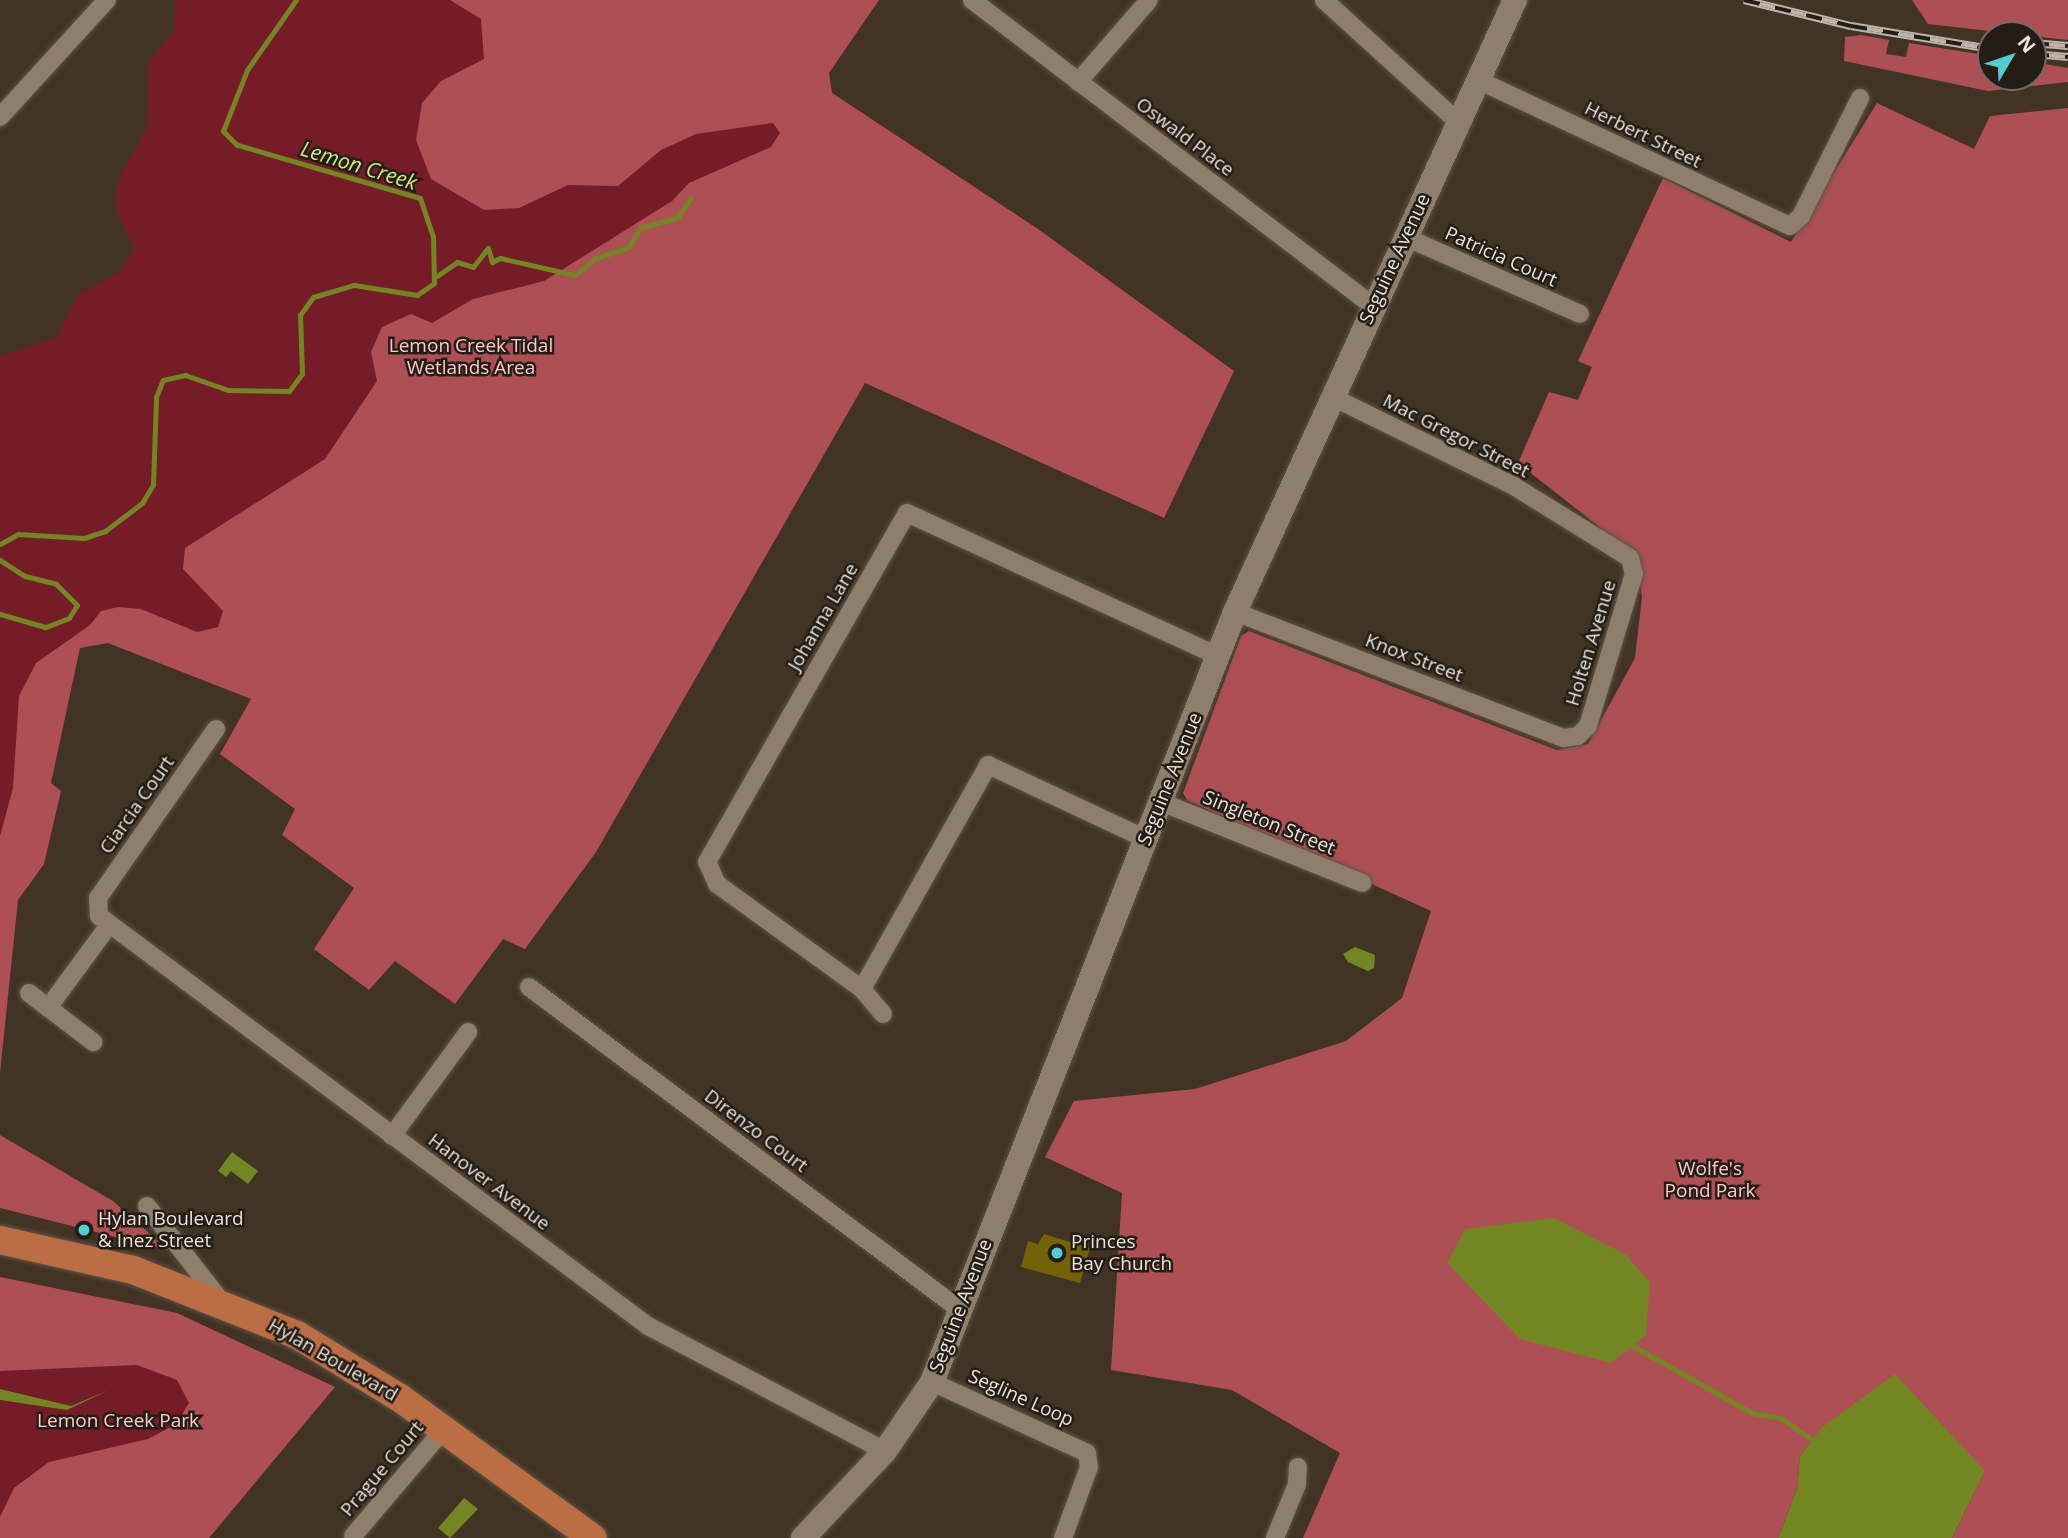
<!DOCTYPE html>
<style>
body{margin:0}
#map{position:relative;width:2068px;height:1538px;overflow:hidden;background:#423424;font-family:"Open Sans",sans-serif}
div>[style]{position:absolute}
.green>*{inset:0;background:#761b28}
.forest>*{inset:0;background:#ae4f56}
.water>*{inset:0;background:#728622}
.stream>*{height:5px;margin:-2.5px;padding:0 2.5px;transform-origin:2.5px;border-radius:2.5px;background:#728622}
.building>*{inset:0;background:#756207}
.roads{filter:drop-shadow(0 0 2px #5f5345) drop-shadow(0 0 2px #5f5345)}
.street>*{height:18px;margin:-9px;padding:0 9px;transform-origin:9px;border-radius:9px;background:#8e7e6c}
.secondary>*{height:24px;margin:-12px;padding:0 12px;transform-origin:12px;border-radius:12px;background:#8e7e6c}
.primary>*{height:28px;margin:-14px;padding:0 14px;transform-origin:14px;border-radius:14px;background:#bc6d44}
.rail>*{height:8px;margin-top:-4px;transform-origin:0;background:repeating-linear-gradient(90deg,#231d16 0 16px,#beb3a8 0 32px);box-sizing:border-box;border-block:2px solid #beb3a8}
.dots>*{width:19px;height:19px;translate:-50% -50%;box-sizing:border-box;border:4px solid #231d16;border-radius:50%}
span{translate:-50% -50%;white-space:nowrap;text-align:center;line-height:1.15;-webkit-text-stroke:5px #231d16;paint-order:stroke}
.street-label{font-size:19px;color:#ebe2d8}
.park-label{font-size:19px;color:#fec7c8}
.poi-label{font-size:19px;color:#ebe2d8}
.left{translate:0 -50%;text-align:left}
.water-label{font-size:21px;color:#cfec6e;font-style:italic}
.north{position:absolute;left:1977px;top:21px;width:70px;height:70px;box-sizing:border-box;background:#231d16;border:2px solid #736c64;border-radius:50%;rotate:51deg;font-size:19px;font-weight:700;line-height:28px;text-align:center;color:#ebe2d8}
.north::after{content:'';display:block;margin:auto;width:24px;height:32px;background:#52ccd0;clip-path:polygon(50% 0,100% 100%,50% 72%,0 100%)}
</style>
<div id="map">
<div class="green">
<i style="clip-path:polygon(175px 0,879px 0,829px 73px,832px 93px,1038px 229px,1234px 371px,1164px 518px,865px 383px,596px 852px,525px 949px,503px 939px,455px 1004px,395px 961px,369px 990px,314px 949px,354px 888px,282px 835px,295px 809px,220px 754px,251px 699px,108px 643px,80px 648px,51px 783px,61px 791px,44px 864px,18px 900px,0 1073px,0 356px,57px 337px,77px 295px,121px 271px,134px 249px,115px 208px,119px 179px,147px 127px,149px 62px,175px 30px)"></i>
<i style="clip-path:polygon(0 1277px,177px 1313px,335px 1387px,209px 1538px,0 1538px)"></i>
</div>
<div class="forest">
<i style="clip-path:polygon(450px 0,879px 0,829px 73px,832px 93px,1038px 229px,1234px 371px,1164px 518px,865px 383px,596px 852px,525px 949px,503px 939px,455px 1004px,395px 961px,369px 990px,314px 949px,354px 888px,282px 835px,295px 809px,220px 754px,251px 699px,108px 643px,80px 648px,51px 783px,61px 791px,44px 864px,18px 900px,0 1073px,0 836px,13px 788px,19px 696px,36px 663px,90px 625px,101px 611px,118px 607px,141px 609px,197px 632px,218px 627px,223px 611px,183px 569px,185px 548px,325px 459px,377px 381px,371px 352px,382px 327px,411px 314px,432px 323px,473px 299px,544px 281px,672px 201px,689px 183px,771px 147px,780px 133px,773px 123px,696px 134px,661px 150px,618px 186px,568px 185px,519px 208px,484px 210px,431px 179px,416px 140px,422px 103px,441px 81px,484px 59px,481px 19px)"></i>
<i style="clip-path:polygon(1912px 0,2068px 0,2068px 40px,1928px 24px)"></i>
<i style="clip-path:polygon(1861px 35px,1889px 40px,1886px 54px,1906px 57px,1909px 43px,1991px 56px,1991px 77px,2033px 77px,2033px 62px,2068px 68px,2068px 82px,1988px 91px,1844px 61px,1845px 37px)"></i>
<i style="clip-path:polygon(1877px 103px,1974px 149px,1990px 116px,2068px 108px,2068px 1538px,1952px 1538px,1985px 1471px,1822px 1428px,1800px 1456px,1797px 1489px,1778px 1538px,1303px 1538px,1340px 1453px,1232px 1390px,1111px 1370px,1122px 1193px,1045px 1157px,1074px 1101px,1195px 1089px,1346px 1041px,1402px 998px,1431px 911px,1187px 800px,1183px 793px,1241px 636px,1249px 631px,1557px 750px,1588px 744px,1635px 658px,1642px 597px,1635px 555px,1518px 463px,1549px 392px,1578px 400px,1592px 367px,1578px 361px,1663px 178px,1791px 242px)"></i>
<i style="clip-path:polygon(0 1135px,113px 1201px,168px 1250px,0 1208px)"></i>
<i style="clip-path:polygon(0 1277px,177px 1313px,335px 1387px,209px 1538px,0 1538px,0 1517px,14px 1488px,49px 1462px,148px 1439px,176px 1424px,189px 1403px,177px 1380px,137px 1365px,0 1371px)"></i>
</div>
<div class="water">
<i style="clip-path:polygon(1355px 947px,1375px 955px,1374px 968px,1368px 971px,1348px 962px,1343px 954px)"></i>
<i style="clip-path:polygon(232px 1152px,258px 1171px,248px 1184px,231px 1171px,226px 1177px,218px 1171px)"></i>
<i style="clip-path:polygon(1554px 1218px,1625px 1254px,1650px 1282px,1646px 1335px,1611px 1363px,1520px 1339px,1447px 1263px,1465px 1229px)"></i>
<i style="clip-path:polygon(1895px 1374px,1985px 1471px,1952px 1538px,1778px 1538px,1797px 1489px,1800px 1456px,1821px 1428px)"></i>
<i style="clip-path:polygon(0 1389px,71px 1406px,109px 1390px,67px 1410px,0 1400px)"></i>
<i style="clip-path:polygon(464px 1498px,478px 1509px,450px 1538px,438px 1528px)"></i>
</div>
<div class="stream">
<i style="left:437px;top:276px;width:24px;rotate:-35deg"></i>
<i style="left:457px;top:262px;width:17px;rotate:17deg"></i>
<i style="left:473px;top:267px;width:24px;rotate:-52deg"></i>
<i style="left:488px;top:248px;width:15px;rotate:74deg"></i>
<i style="left:492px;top:262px;width:9px;rotate:-27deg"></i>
<i style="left:500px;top:258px;width:77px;rotate:12.8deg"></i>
<i style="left:575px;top:275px;width:27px;rotate:-39deg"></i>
<i style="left:596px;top:258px;width:35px;rotate:-18deg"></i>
<i style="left:629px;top:247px;width:22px;rotate:-60deg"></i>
<i style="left:640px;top:228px;width:40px;rotate:-16deg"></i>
<i style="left:678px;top:217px;width:23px;rotate:-56deg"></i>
<i style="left:0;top:544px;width:21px;rotate:-29deg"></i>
<i style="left:18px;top:534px;width:66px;rotate:3.5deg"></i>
<i style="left:84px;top:538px;width:22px;rotate:-18deg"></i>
<i style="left:105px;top:531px;width:46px;rotate:-37.1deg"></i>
<i style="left:142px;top:503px;width:21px;rotate:-59deg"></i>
<i style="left:153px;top:485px;width:88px;rotate:-88deg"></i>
<i style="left:156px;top:397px;width:18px;rotate:-68deg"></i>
<i style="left:163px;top:380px;width:23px;rotate:-13deg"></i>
<i style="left:185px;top:375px;width:46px;rotate:19.2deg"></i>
<i style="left:228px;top:390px;width:61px;rotate:0.9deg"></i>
<i style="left:289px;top:391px;width:21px;rotate:-53deg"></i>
<i style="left:302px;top:374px;width:59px;rotate:-91.9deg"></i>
<i style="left:300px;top:315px;width:22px;rotate:-54deg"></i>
<i style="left:313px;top:297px;width:43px;rotate:-16.3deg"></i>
<i style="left:354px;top:285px;width:64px;rotate:9deg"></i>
<i style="left:417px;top:295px;width:21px;rotate:-35deg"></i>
<i style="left:434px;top:283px;width:46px;rotate:-91.2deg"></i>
<i style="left:433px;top:237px;width:41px;rotate:-108.4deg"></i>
<i style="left:420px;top:198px;width:191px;rotate:-163.8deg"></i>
<i style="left:237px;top:145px;width:20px;rotate:-135deg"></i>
<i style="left:223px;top:131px;width:66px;rotate:-68.5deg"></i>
<i style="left:247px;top:70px;width:85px;rotate:-55deg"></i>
<i style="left:0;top:560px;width:30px;rotate:33deg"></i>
<i style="left:25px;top:576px;width:32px;rotate:14deg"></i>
<i style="left:56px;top:584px;width:30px;rotate:45deg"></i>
<i style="left:77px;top:605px;width:15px;rotate:122deg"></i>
<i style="left:69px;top:618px;width:26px;rotate:159deg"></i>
<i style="left:45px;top:627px;width:47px;rotate:-163.9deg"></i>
<i style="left:1633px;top:1346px;width:137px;rotate:29.4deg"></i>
<i style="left:1752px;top:1413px;width:29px;rotate:10deg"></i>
<i style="left:1781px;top:1418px;width:39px;rotate:35deg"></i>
</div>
<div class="building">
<i style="clip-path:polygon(1044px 1234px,1090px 1248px,1080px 1283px,1021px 1267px,1028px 1241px,1038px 1244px)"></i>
</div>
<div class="roads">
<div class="street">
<i style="left:972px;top:0;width:504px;rotate:37.35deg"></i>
<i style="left:1324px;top:0;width:181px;rotate:42.3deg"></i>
<i style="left:1478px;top:80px;width:344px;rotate:25.1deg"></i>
<i style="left:1790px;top:226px;width:15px;rotate:-42deg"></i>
<i style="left:1801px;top:216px;width:132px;rotate:-63.4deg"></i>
<i style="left:1078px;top:82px;width:108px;rotate:-49.1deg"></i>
<i style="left:0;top:117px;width:159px;rotate:-47.6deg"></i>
<i style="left:1405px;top:237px;width:191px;rotate:23.7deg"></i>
<i style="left:1235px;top:612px;width:352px;rotate:21deg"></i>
<i style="left:1564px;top:738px;width:14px;rotate:-8deg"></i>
<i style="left:1578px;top:736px;width:14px;rotate:-45deg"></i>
<i style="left:1588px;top:726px;width:159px;rotate:-73.2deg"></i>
<i style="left:1634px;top:574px;width:16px;rotate:-104deg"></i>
<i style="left:1630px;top:558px;width:137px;rotate:-148.2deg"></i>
<i style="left:1514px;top:486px;width:203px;rotate:-153.9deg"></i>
<i style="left:216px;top:729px;width:206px;rotate:124.9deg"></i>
<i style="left:98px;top:898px;width:18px;rotate:87deg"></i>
<i style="left:99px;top:916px;width:685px;rotate:36.75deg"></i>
<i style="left:648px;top:1326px;width:268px;rotate:27.8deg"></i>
<i style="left:1161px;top:802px;width:217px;rotate:21.9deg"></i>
<i style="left:529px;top:987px;width:537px;rotate:36.83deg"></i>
<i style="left:862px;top:989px;width:257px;rotate:-60.6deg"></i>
<i style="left:988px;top:765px;width:174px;rotate:25.1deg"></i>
<i style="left:29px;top:993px;width:81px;rotate:37.4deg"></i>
<i style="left:48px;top:1008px;width:103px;rotate:-53.7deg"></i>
<i style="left:883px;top:1014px;width:33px;rotate:-130deg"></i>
<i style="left:862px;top:989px;width:179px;rotate:-144.1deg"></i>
<i style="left:717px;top:884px;width:24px;rotate:-114deg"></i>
<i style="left:707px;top:862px;width:402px;rotate:-60.2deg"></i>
<i style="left:907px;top:513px;width:342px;rotate:24.7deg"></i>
<i style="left:392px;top:1136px;width:129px;rotate:-53.8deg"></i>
<i style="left:147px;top:1206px;width:120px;rotate:52.1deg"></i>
<i style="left:932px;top:1382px;width:170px;rotate:24.6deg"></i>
<i style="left:1087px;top:1453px;width:14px;rotate:82deg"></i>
<i style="left:1089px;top:1467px;width:76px;rotate:110.1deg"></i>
<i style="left:353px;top:1536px;width:140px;rotate:-49.6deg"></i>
<i style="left:1275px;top:1538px;width:58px;rotate:-67.8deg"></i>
<i style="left:1297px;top:1484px;width:17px;rotate:-87deg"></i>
</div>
<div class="secondary">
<i style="left:803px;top:1538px;width:120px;rotate:-46.7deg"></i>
<i style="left:885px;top:1451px;width:83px;rotate:-55.7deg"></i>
<i style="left:932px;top:1382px;width:827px;rotate:-68.52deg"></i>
<i style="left:1235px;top:612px;width:673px;rotate:-65.42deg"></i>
</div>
<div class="primary">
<i style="left:0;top:1240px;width:136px;rotate:12.7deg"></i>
<i style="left:133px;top:1270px;width:176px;rotate:21.6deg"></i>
<i style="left:297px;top:1335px;width:121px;rotate:31.5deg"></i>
<i style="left:400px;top:1398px;width:238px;rotate:36deg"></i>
</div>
</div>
<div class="rail">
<i style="left:1744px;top:0;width:110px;rotate:13.7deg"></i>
<i style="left:1851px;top:26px;width:142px;rotate:9.3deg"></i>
<i style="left:2033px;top:43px;width:35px;rotate:5deg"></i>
<i style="left:2033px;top:54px;width:35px;rotate:5deg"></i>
</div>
<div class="dots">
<i style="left:84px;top:1230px;background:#52ccd0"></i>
<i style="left:1057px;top:1253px;background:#52ccd0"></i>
</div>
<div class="street-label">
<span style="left:1643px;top:135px;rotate:26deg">Herbert Street</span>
<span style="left:1185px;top:137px;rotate:37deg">Oswald Place</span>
<span style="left:1501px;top:257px;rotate:24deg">Patricia Court</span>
<span style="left:1395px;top:259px;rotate:-65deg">Seguine Avenue</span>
<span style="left:1456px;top:436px;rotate:27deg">Mac Gregor Street</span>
<span style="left:823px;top:617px;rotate:-60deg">Johanna Lane</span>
<span style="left:1591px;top:643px;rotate:-73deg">Holten Avenue</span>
<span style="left:1414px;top:658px;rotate:21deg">Knox Street</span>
<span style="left:1170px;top:779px;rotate:-68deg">Seguine Avenue</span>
<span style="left:137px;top:805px;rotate:-55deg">Ciarcia Court</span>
<span style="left:1269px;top:823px;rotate:22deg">Singleton Street</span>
<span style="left:756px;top:1131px;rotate:37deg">Direnzo Court</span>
<span style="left:489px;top:1182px;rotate:37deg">Hanover Avenue</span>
<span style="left:961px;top:1306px;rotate:-69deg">Seguine Avenue</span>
<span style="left:333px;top:1360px;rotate:30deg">Hylan Boulevard</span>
<span style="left:1021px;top:1398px;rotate:24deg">Segline Loop</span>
<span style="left:382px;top:1469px;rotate:-50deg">Prague Court</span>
</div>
<div class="park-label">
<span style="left:471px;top:357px">Lemon Creek Tidal<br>Wetlands Area</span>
<span style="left:1710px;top:1180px">Wolfe's<br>Pond Park</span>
<span style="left:118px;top:1421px">Lemon Creek Park</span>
</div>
<div class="poi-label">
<span class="left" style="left:98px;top:1230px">Hylan Boulevard<br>&amp; Inez Street</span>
<span class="left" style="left:1071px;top:1253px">Princes<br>Bay Church</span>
</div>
<div class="water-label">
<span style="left:359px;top:165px;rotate:17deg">Lemon Creek</span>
</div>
<div class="north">N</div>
</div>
